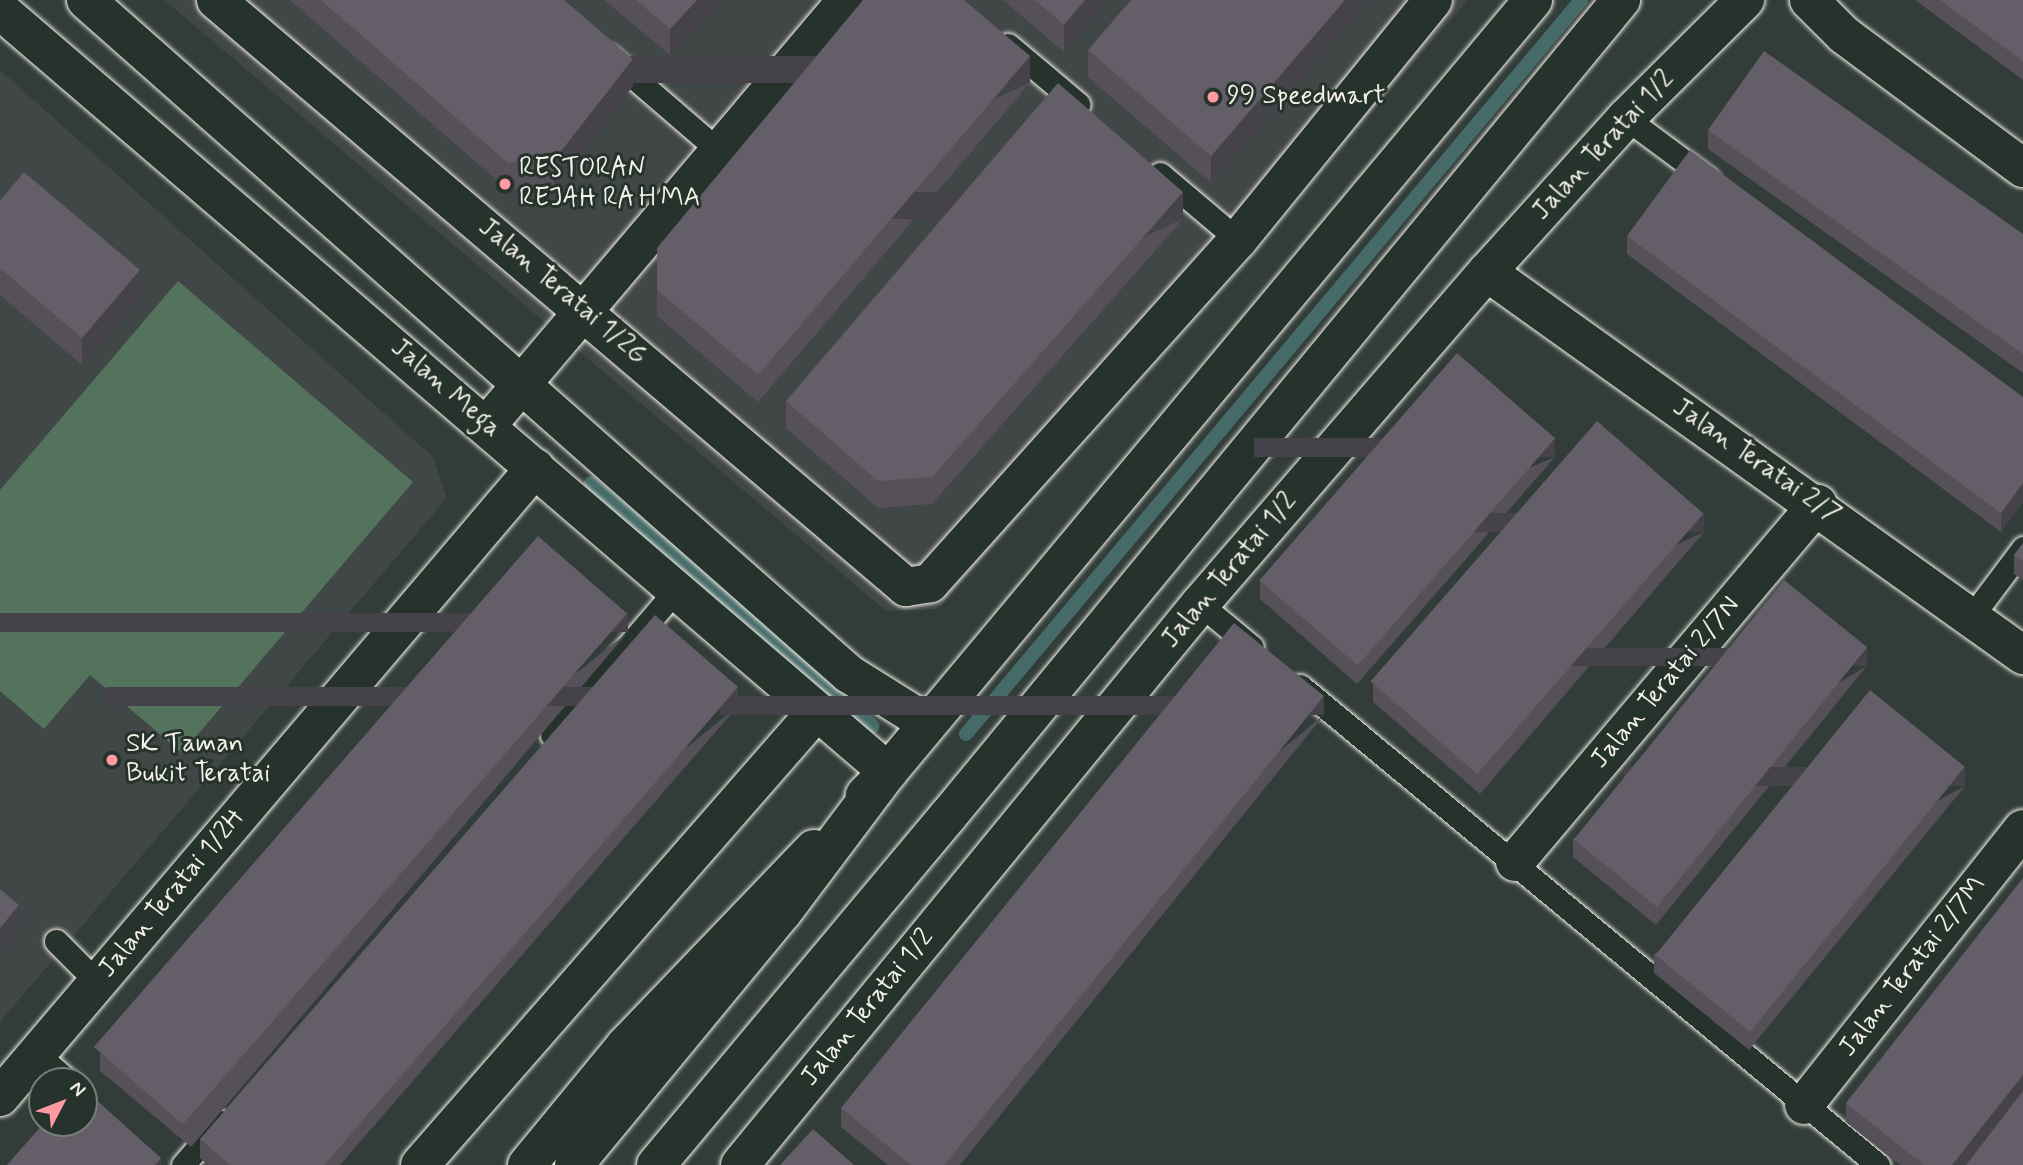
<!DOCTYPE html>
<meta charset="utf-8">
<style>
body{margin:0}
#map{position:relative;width:2023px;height:1165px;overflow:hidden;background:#323c39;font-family:Mynerve,"LXGW WenKai TC",sans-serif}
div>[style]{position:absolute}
.built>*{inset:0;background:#414647}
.green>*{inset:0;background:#53735c}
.stream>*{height:14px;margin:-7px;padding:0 7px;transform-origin:7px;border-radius:7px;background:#456a68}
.roads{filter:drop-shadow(0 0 2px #f4f1e8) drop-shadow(0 0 2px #f4f1e8)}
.service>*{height:23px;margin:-11.5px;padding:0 11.5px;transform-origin:11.5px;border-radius:11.5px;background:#26332d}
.minor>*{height:38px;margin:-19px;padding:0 19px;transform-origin:19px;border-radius:19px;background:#26332d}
.secondary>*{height:38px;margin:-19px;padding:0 19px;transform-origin:19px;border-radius:19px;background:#26332d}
.motorway>*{height:38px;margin:-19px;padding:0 19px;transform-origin:19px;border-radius:19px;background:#26332d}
.wall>*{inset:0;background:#565159}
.shaded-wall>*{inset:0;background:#464249;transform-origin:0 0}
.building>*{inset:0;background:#645e68;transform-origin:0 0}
.dots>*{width:19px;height:19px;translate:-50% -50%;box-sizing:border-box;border:4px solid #26332d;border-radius:50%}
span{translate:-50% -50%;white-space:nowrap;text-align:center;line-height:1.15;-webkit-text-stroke:6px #26332d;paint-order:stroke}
.poi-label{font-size:26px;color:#f4f1e8}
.left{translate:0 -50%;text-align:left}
.street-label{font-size:26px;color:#f4f1e8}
.north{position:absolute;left:28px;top:1067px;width:70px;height:70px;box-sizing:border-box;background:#26332d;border:2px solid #787f78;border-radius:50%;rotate:48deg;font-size:19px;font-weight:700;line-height:28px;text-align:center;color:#f4f1e8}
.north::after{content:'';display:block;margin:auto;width:24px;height:32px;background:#ff9aa2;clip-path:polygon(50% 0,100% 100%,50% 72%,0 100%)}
</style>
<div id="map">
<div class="built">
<i style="clip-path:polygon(164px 0,1468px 0,938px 609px,886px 611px)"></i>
<i style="clip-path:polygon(0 70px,433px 457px,447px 498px,0 1022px)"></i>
</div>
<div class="green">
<i style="clip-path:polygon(178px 281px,413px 482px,182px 753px,90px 675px,44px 729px,0 691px,0 490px)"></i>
</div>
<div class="stream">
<i style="left:591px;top:483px;width:372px;rotate:40.8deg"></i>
<i style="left:966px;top:734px;width:958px;rotate:-50.04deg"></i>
</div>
<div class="roads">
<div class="service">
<i style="left:1008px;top:45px;width:92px;rotate:40.1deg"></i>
<i style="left:609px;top:56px;width:144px;rotate:40.8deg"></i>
<i style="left:1626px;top:118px;width:102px;rotate:36.6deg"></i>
<i style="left:1160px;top:174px;width:102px;rotate:40.2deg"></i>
<i style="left:1200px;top:604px;width:67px;rotate:39.6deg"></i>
<i style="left:1972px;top:616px;width:85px;rotate:-53.1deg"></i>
<i style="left:1300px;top:686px;width:751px;rotate:39.65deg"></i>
<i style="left:552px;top:735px;width:191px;rotate:-49.5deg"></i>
<i style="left:56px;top:941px;width:58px;rotate:45deg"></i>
<i style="left:37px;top:1054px;width:41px;rotate:41.1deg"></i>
<i style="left:183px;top:1165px;width:57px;rotate:-49.3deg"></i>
</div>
<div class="minor">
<i style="left:86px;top:0;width:1018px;rotate:41.46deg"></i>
<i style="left:849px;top:674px;width:89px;rotate:32.1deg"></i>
<i style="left:216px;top:0;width:906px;rotate:40.39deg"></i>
<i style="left:906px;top:587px;width:24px;rotate:-9deg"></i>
<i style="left:930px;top:583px;width:461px;rotate:-48.1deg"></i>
<i style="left:1238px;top:240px;width:309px;rotate:-50.9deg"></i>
<i style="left:1809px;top:0;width:49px;rotate:45deg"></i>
<i style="left:1844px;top:35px;width:223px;rotate:36.6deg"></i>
<i style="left:0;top:10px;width:1170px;rotate:40.63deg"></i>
<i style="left:888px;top:772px;width:33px;rotate:135deg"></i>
<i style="left:1487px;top:272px;width:659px;rotate:35.55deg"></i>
<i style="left:488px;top:424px;width:556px;rotate:-49.75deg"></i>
<i style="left:1515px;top:862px;width:469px;rotate:-49.8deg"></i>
<i style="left:0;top:1097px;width:826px;rotate:-49.62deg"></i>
<i style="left:1804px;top:1105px;width:352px;rotate:-51.6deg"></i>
<i style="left:420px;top:1165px;width:603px;rotate:-48.83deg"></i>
<i style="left:527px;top:1165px;width:154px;rotate:-50.5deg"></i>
<i style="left:625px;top:1046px;width:273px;rotate:-46.2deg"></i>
<i style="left:740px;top:1165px;width:725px;rotate:-50.65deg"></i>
<i style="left:1200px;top:604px;width:439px;rotate:-49.2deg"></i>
<i style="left:1487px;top:272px;width:207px;rotate:-47.9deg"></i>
<i style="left:1626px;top:118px;width:168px;rotate:-44.8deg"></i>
</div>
<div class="secondary">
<i style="left:888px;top:772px;width:1006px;rotate:-50.12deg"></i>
<i style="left:948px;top:816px;width:1058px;rotate:-50.49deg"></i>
</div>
<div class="motorway">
<i style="left:574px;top:1165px;width:327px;rotate:-50.5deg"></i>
<i style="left:782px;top:913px;width:176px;rotate:-53.1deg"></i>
<i style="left:656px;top:1165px;width:455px;rotate:-50.1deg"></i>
</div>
</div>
<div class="wall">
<i style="clip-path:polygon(290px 0,564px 0,633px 86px,554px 187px,508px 190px)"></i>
<i style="clip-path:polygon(604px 0,722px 0,670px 55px)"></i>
<i style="clip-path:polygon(1003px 0,1108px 0,1064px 52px)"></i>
<i style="clip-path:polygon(1368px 0,1211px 183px,1088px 77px,1088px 50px)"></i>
<i style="clip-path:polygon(1915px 0,2023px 0,2023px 80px)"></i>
<i style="clip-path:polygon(1030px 83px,758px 402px,657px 316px,657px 248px)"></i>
<i style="clip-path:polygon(1708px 130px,2023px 234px,2023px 373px,1708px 149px)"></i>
<i style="clip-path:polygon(0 201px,140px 297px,82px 365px,0 295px)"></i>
<i style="clip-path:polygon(1183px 219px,932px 504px,878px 508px,786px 428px,786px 401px)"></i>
<i style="clip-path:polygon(1627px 236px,2023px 397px,2023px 502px,2001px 532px,1627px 254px)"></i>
<i style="clip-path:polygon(1555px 457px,1357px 684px,1260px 599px,1260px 580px)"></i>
<i style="clip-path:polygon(1704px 532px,1480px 794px,1373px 702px,1373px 684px)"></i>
<i style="clip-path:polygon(2023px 543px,2023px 580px,2014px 574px,2014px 555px)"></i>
<i style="clip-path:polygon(628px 632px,191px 1147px,100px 1071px,100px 1052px)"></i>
<i style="clip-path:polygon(1867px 666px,1656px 925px,1573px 857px,1573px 839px)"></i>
<i style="clip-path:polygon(738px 706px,340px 1165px,208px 1165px,200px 1158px,200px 1139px)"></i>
<i style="clip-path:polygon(1324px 715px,960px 1165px,888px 1165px,841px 1127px,841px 1108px)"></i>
<i style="clip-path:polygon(1965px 786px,1749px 1050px,1654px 973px,1654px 954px)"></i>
<i style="clip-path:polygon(1846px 1103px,2023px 1165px,1900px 1165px,1846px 1122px)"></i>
</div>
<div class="shaded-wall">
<i style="clip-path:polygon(697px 0,722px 0,670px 55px,670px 29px)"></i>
<i style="clip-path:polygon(1085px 0,1108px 0,1064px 52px,1064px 25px)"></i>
<i style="clip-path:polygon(1345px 0,1368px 0,1211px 183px,1211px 156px)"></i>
<i style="left:1030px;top:56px;width:27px;height:419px;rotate:90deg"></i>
<i style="clip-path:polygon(633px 59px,633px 86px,554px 187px,554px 160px)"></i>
<i style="left:1183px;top:192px;width:27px;height:380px;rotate:90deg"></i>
<i style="clip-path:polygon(140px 270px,140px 297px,82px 365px,82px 338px)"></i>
<i style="left:1555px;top:438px;width:19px;height:301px;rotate:90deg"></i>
<i style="clip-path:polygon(2023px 483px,2023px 502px,2001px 532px,2001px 513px)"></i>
<i style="left:1704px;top:513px;width:19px;height:345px;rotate:90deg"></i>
<i style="left:628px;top:613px;width:19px;height:675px;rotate:90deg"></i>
<i style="left:1867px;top:648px;width:18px;height:333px;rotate:90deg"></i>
<i style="left:738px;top:687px;width:19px;height:632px;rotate:90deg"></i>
<i style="left:1324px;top:696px;width:19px;height:604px;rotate:90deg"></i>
<i style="left:1965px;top:767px;width:19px;height:341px;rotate:90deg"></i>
<i style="clip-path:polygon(19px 905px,19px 932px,0 954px,0 928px)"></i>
<i style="clip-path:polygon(2023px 1075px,2023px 1094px,1967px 1165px,1952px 1165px)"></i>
<i style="clip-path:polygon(161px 1158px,161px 1165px,155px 1165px)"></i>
</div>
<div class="building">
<i style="clip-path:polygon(321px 0,564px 0,633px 59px,554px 160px,508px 163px)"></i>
<i style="clip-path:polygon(636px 0,697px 0,670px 29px)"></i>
<i style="clip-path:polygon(863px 0,964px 0,1030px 56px,758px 375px,657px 290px,657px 248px)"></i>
<i style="clip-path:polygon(1035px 0,1085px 0,1064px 25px)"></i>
<i style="clip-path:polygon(1131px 0,1345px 0,1211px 156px,1088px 50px)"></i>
<i style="clip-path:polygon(1940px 0,2023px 0,2023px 61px)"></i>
<i style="clip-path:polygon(1764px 51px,2023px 234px,2023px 354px,1708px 130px)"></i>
<i style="clip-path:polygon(1058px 83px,1183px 192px,932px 477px,878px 481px,786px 401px)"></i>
<i style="clip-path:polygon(1690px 150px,2023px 397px,2023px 483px,2001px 513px,1627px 236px)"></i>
<i style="clip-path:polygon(24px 172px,140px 270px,82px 338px,0 268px,0 201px)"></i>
<i style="left:1457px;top:353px;width:130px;height:301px;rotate:41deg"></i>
<i style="left:1597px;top:421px;width:141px;height:345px;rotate:41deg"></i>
<i style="left:538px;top:536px;width:118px;height:677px;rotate:41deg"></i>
<i style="clip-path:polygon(2023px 543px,2023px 561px,2014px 555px)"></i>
<i style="left:1784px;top:580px;width:107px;height:334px;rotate:39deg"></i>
<i style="clip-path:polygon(655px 615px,738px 687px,324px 1165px,230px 1165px,200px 1139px)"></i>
<i style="clip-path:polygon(1234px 623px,1324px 696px,944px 1165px,911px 1165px,841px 1108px)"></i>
<i style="left:1870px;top:690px;width:122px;height:341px;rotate:39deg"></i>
<i style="clip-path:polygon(2023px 878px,2023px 1075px,1952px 1165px,1924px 1165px,1846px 1103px)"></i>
<i style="clip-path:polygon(0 889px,19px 905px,0 928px)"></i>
<i style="clip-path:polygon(84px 1089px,161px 1158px,155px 1165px,7px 1165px,44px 1123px,84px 1123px)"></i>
<i style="clip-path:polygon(2023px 1091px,2023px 1165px,1966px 1165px)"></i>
<i style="clip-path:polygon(813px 1129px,854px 1165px,780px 1165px)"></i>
</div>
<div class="dots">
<i style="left:1213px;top:97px;background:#ff9aa2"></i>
<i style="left:505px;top:184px;background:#ff9aa2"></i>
<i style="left:112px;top:760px;background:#ff9aa2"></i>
</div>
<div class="poi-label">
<span class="left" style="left:1227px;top:97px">99 Speedmart</span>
<span class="left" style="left:519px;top:184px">RESTORAN<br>REJAH RAＨMA</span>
<span class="left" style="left:126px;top:760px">SK Taman<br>Bukit Teratai</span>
</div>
<div class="street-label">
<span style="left:1604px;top:146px;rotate:-47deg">Jalan Teratai 1/2</span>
<span style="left:562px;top:292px;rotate:40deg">Jalan Teratai 1/2G</span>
<span style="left:445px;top:389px;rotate:41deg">Jalan Mega</span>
<span style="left:1756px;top:462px;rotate:35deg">Jalan Teratai 2/7</span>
<span style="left:1230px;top:571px;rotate:-50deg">Jalan Teratai 1/2</span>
<span style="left:1666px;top:683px;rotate:-50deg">Jalan Teratai 2/7N</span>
<span style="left:172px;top:894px;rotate:-50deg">Jalan Teratai 1/2H</span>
<span style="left:1913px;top:967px;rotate:-52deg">Jalan Teratai 2/7M</span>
<span style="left:868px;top:1008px;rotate:-51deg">Jalan Teratai 1/2</span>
</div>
<div class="north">N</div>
</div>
